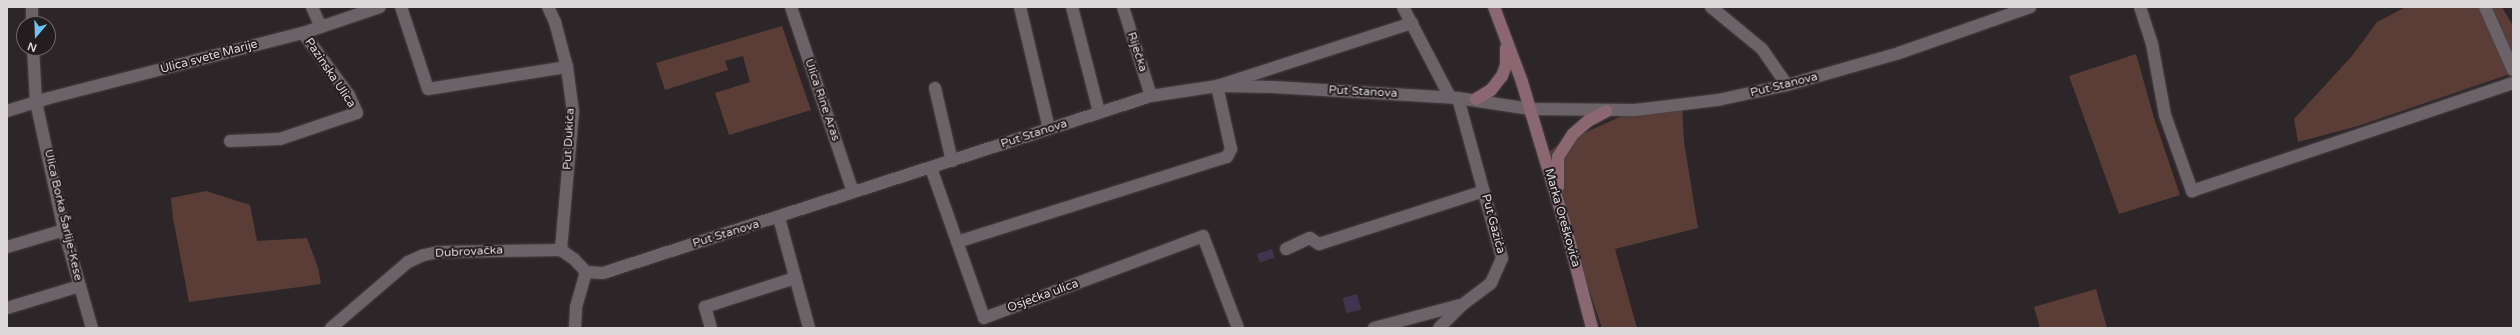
<!DOCTYPE html>
<meta charset="utf-8">
<style>
body{margin:0}
#map{position:relative;width:2520px;height:335px;overflow:hidden;background:#2d2629;font-family:"Varela Round",sans-serif}
div>[style]{position:absolute}
.green>*{inset:0;background:#5b3d38}
.water>*{inset:0;background:#3f354e;transform-origin:0 0}
.roads{filter:drop-shadow(0 0 1px #494346) drop-shadow(0 0 1px #494346)}
.minor>*{height:12px;margin:-6px;padding:0 6px;transform-origin:6px;border-radius:6px;background:#6b6367}
.tertiary>*{height:12px;margin:-6px;padding:0 6px;transform-origin:6px;border-radius:6px;background:#6b6367}
.secondary>*{height:12px;margin:-6px;padding:0 6px;transform-origin:6px;border-radius:6px;background:#8b6771}
span{translate:-50% -50%;white-space:nowrap;text-align:center;line-height:1.15;-webkit-text-stroke:4px #231d20;paint-order:stroke}
.street-label{font-size:12px;color:#ddd8da}
.frame{position:absolute;inset:0;border:8px solid #ddd8da;pointer-events:none}
.north{position:absolute;left:16px;top:16px;width:40px;height:40px;box-sizing:border-box;background:#231d20;border:1px solid #6d686a;border-radius:50%;rotate:199deg;font-size:11px;font-weight:700;line-height:16px;text-align:center;color:#ddd8da}
.north::after{content:'';display:block;margin:auto;width:14px;height:18px;background:#70c1f4;clip-path:polygon(50% 0,100% 100%,50% 72%,0 100%)}
</style>
<div id="map">
<div class="green">
<i style="clip-path:polygon(2406px 7px,2502px 7px,2513px 26px,2513px 73px,2358px 126px,2298px 142px,2294px 119px,2352px 56px,2377px 22px)"></i>
<i style="clip-path:polygon(782px 26px,811px 110px,729px 135px,715px 93px,750px 82px,743px 56px,725px 61px,728px 70px,665px 90px,656px 63px)"></i>
<i style="clip-path:polygon(2136px 54px,2154px 118px,2180px 195px,2119px 214px,2069px 76px)"></i>
<i style="clip-path:polygon(1682px 105px,1684px 142px,1698px 228px,1615px 249px,1637px 328px,1602px 328px,1544px 156px,1558px 145px,1635px 110px)"></i>
<i style="clip-path:polygon(206px 191px,250px 205px,257px 241px,307px 238px,318px 268px,321px 284px,189px 302px,173px 218px,171px 198px)"></i>
<i style="clip-path:polygon(2096px 289px,2107px 328px,2040px 328px,2034px 307px)"></i>
</div>
<div class="water">
<i style="left:1272px;top:249px;width:9px;height:16px;rotate:72deg"></i>
<i style="left:1357px;top:294px;width:16px;height:15px;rotate:75deg"></i>
</div>
<div class="roads">
<div class="minor">
<i style="left:312px;top:7px;width:22px;rotate:66deg"></i>
<i style="left:401px;top:7px;width:86px;rotate:71.8deg"></i>
<i style="left:428px;top:89px;width:141px;rotate:-9deg"></i>
<i style="left:548px;top:7px;width:17px;rotate:65deg"></i>
<i style="left:555px;top:22px;width:47px;rotate:75.1deg"></i>
<i style="left:567px;top:67px;width:45px;rotate:82.4deg"></i>
<i style="left:573px;top:112px;width:139px;rotate:95deg"></i>
<i style="left:791px;top:7px;width:195px;rotate:71.5deg"></i>
<i style="left:1020px;top:7px;width:125px;rotate:76.6deg"></i>
<i style="left:1072px;top:7px;width:108px;rotate:75.6deg"></i>
<i style="left:1123px;top:7px;width:93px;rotate:72.5deg"></i>
<i style="left:1403px;top:7px;width:102px;rotate:62.4deg"></i>
<i style="left:1711px;top:7px;width:66px;rotate:39.5deg"></i>
<i style="left:1762px;top:49px;width:44px;rotate:55.2deg"></i>
<i style="left:2140px;top:7px;width:39px;rotate:72deg"></i>
<i style="left:2152px;top:44px;width:72px;rotate:79.6deg"></i>
<i style="left:2165px;top:115px;width:81px;rotate:70.4deg"></i>
<i style="left:2192px;top:191px;width:339px;rotate:-18.6deg"></i>
<i style="left:2485px;top:7px;width:69px;rotate:66deg"></i>
<i style="left:935px;top:88px;width:75px;rotate:76.9deg"></i>
<i style="left:7px;top:111px;width:44px;rotate:-17.2deg"></i>
<i style="left:49px;top:98px;width:262px;rotate:-14.4deg"></i>
<i style="left:303px;top:33px;width:81px;rotate:-18.7deg"></i>
<i style="left:230px;top:141px;width:50px;rotate:-2.3deg"></i>
<i style="left:280px;top:139px;width:81px;rotate:-18.7deg"></i>
<i style="left:357px;top:113px;width:20px;rotate:-114deg"></i>
<i style="left:349px;top:95px;width:77px;rotate:-126.6deg"></i>
<i style="left:931px;top:168px;width:159px;rotate:70.5deg"></i>
<i style="left:984px;top:318px;width:234px;rotate:-20.5deg"></i>
<i style="left:1203px;top:236px;width:98px;rotate:69.2deg"></i>
<i style="left:779px;top:218px;width:114px;rotate:74.7deg"></i>
<i style="left:957px;top:242px;width:283px;rotate:-17.5deg"></i>
<i style="left:1227px;top:157px;width:9px;rotate:-63deg"></i>
<i style="left:1231px;top:149px;width:65px;rotate:-102.5deg"></i>
<i style="left:1217px;top:86px;width:205px;rotate:-17.9deg"></i>
<i style="left:7px;top:247px;width:59px;rotate:-16.6deg"></i>
<i style="left:1286px;top:249px;width:26px;rotate:-25deg"></i>
<i style="left:1310px;top:238px;width:11px;rotate:34deg"></i>
<i style="left:1319px;top:244px;width:173px;rotate:-17.8deg"></i>
<i style="left:7px;top:308px;width:76px;rotate:-16.8deg"></i>
<i style="left:331px;top:328px;width:101px;rotate:-40.6deg"></i>
<i style="left:408px;top:262px;width:17px;rotate:-24deg"></i>
<i style="left:424px;top:255px;width:14px;rotate:-12deg"></i>
<i style="left:438px;top:252px;width:123px;rotate:-0.9deg"></i>
<i style="left:561px;top:250px;width:16px;rotate:35deg"></i>
<i style="left:574px;top:259px;width:18px;rotate:47deg"></i>
<i style="left:586px;top:272px;width:17px;rotate:3deg"></i>
<i style="left:603px;top:273px;width:576px;rotate:-17.9deg"></i>
<i style="left:1151px;top:96px;width:67px;rotate:-8.6deg"></i>
<i style="left:1217px;top:86px;width:56px;rotate:1deg"></i>
<i style="left:1273px;top:87px;width:185px;rotate:3.4deg"></i>
<i style="left:1458px;top:98px;width:73px;rotate:8.7deg"></i>
<i style="left:1530px;top:109px;width:105px;rotate:0.5deg"></i>
<i style="left:1635px;top:110px;width:84px;rotate:-6.9deg"></i>
<i style="left:1718px;top:100px;width:71px;rotate:-12.3deg"></i>
<i style="left:1787px;top:85px;width:116px;rotate:-15.9deg"></i>
<i style="left:1899px;top:53px;width:139px;rotate:-19.3deg"></i>
<i style="left:575px;top:328px;width:21px;rotate:-87deg"></i>
<i style="left:576px;top:307px;width:36px;rotate:-74deg"></i>
<i style="left:711px;top:328px;width:22px;rotate:-106deg"></i>
<i style="left:705px;top:307px;width:95px;rotate:-17.9deg"></i>
<i style="left:1374px;top:328px;width:89px;rotate:-15deg"></i>
<i style="left:1439px;top:328px;width:33px;rotate:-45deg"></i>
<i style="left:1462px;top:305px;width:36px;rotate:-37deg"></i>
<i style="left:1491px;top:283px;width:27px;rotate:-66deg"></i>
<i style="left:1502px;top:258px;width:166px;rotate:-105.4deg"></i>
</div>
<div class="tertiary">
<i style="left:32px;top:7px;width:17px;rotate:90deg"></i>
<i style="left:33px;top:48px;width:54px;rotate:86.8deg"></i>
<i style="left:36px;top:102px;width:131px;rotate:77.7deg"></i>
<i style="left:64px;top:230px;width:102px;rotate:74.1deg"></i>
</div>
<div class="secondary">
<i style="left:1494px;top:7px;width:80px;rotate:69.5deg"></i>
<i style="left:1522px;top:82px;width:59px;rotate:73.4deg"></i>
<i style="left:1539px;top:139px;width:97px;rotate:73.2deg"></i>
<i style="left:1567px;top:232px;width:99px;rotate:75.4deg"></i>
<i style="left:1476px;top:99px;width:17px;rotate:-31deg"></i>
<i style="left:1491px;top:90px;width:18px;rotate:-52deg"></i>
<i style="left:1502px;top:76px;width:12px;rotate:-70deg"></i>
<i style="left:1506px;top:65px;width:17px;rotate:-90deg"></i>
<i style="left:1558px;top:187px;width:30px;rotate:-90deg"></i>
<i style="left:1558px;top:157px;width:27px;rotate:-57deg"></i>
<i style="left:1573px;top:134px;width:20px;rotate:-41deg"></i>
<i style="left:1588px;top:121px;width:21px;rotate:-28deg"></i>
</div>
</div>
<div class="street-label">
<span style="left:1137px;top:52px;rotate:72deg">Riječka</span>
<span style="left:209px;top:57px;rotate:-15deg">Ulica svete Marije</span>
<span style="left:330px;top:73px;rotate:56deg">Pazinska Ulica</span>
<span style="left:1784px;top:85px;rotate:-14deg">Put Stanova</span>
<span style="left:1363px;top:92px;rotate:3deg">Put Stanova</span>
<span style="left:822px;top:100px;rotate:71deg">Ulica Rine Aras</span>
<span style="left:1034px;top:134px;rotate:-18deg">Put Stanova</span>
<span style="left:569px;top:139px;rotate:-87deg">Put Dukića</span>
<span style="left:63px;top:215px;rotate:77deg">Ulica Borka Šarlije-Kese</span>
<span style="left:1562px;top:218px;rotate:74deg">Marka Oreškovića</span>
<span style="left:1493px;top:224px;rotate:75deg">Put Gazića</span>
<span style="left:726px;top:234px;rotate:-17deg">Put Stanova</span>
<span style="left:469px;top:252px;rotate:-3deg">Dubrovačka</span>
<span style="left:1043px;top:296px;rotate:-20deg">Osječka ulica</span>
</div>
<div class="frame"></div>
<div class="north">N</div>
</div>
